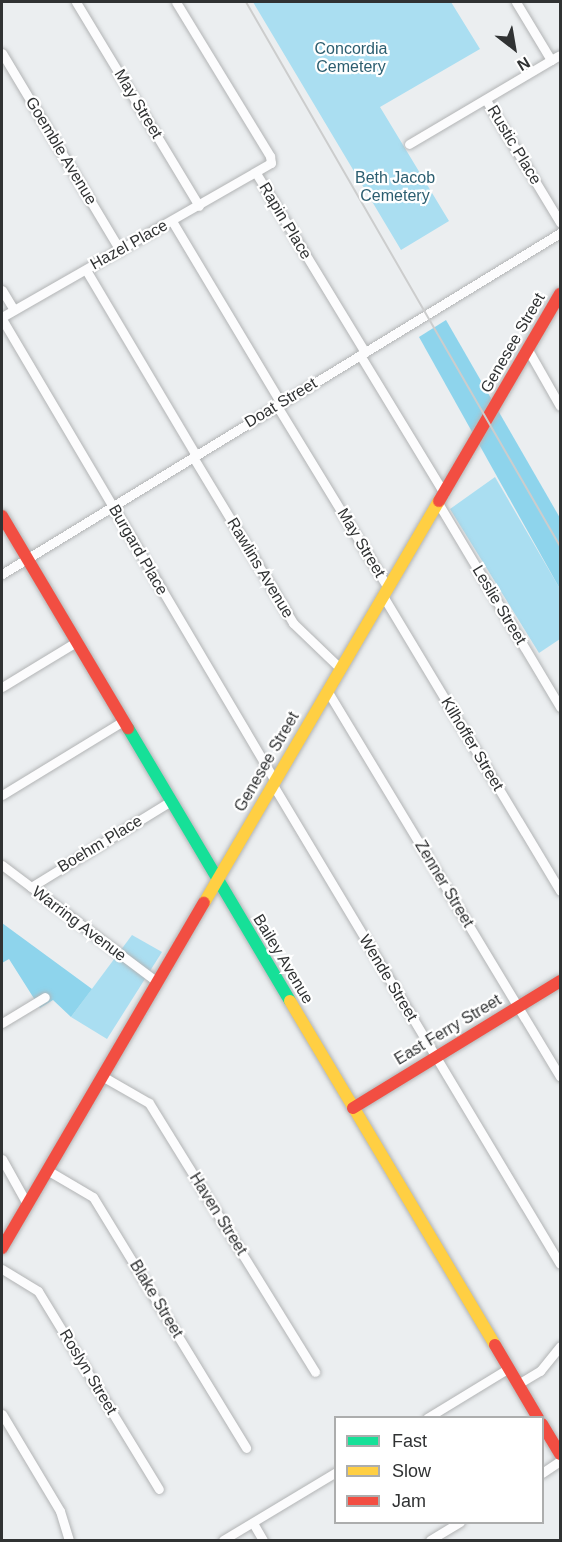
<!DOCTYPE html>
<style>
body{margin:0}
#map{position:relative;width:562px;height:1542px;overflow:hidden;background:#ebeef0;font-family:Helvetica,sans-serif}
div>[style]{position:absolute}
.green>*{inset:0;background:#aadef1}
.forest>*{inset:0;background:#8ed4ec}
.roads{filter:drop-shadow(0 0 2px #b2b4b5) drop-shadow(0 0 2px #b2b4b5)}
.street>*{height:9px;margin:-4.5px;padding:0 4.5px;transform-origin:4.5px;border-radius:4.5px;background:#fcfcfd}
.fast>*{height:12px;margin:-6px;padding:0 6px;transform-origin:6px;border-radius:6px;background:#16e098}
.slow>*{height:12px;margin:-6px;padding:0 6px;transform-origin:6px;border-radius:6px;background:#ffcf43}
.jam>*{height:12px;margin:-6px;padding:0 6px;transform-origin:6px;border-radius:6px;background:#f24e42}
.rail>*{height:2px;margin:-1px;padding:0 1px;transform-origin:1px;border-radius:1px;background:#cccdcd}
span{translate:-50% -50%;white-space:nowrap;text-align:center;line-height:1.15;-webkit-text-stroke:4.5px #fff;paint-order:stroke}
.park-label{font-size:16px;color:#2c5e70}
.street-label{font-size:16px;color:#303233}
.frame{position:absolute;inset:0;border:3px solid #303233;pointer-events:none}
.legend{position:absolute;left:334px;top:1416px;width:210px;height:108px;box-sizing:border-box;background:#fff;border:2px solid #acadad;margin:0;padding:8px 10px;list-style:none;font-size:18px;color:#303233}
.legend li{display:flex;align-items:center;gap:12px;height:30px}
.legend b{width:30px;border:2px solid #acadad}
.north{position:absolute;left:484px;top:18px;width:60px;height:60px;-webkit-text-stroke:4px #fff;paint-order:stroke;rotate:149deg;font-size:16px;font-weight:700;line-height:24px;text-align:center;color:#303233}
.north::after{content:'';display:block;margin:auto;width:21px;height:27px;background:#303233;clip-path:polygon(50% 0,100% 100%,50% 72%,0 100%)}
</style>
<div id="map">
<div class="green">
<i style="clip-path:polygon(253px 2px,451px 2px,480px 49px,380px 107px,449px 221px,401px 250px)"></i>
<i style="clip-path:polygon(495px 477px,560px 589px,560px 639px,539px 653px,450px 509px)"></i>
<i style="clip-path:polygon(132px 935px,162px 952px,107px 1039px,71px 1017px)"></i>
</div>
<div class="forest">
<i style="clip-path:polygon(446px 320px,560px 518px,560px 589px,419px 337px)"></i>
<i style="clip-path:polygon(2px 923px,92px 989px,71px 1017px,53px 1000px,40px 1008px,9px 959px,2px 963px)"></i>
</div>
<div class="roads">
<div class="street">
<i style="left:76px;top:2px;width:238px;rotate:58.9deg"></i>
<i style="left:516px;top:2px;width:68px;rotate:58.9deg"></i>
<i style="left:551px;top:60px;width:10px;rotate:-29deg"></i>
<i style="left:2px;top:53px;width:230px;rotate:59.1deg"></i>
<i style="left:486px;top:100px;width:143px;rotate:58.8deg"></i>
<i style="left:409px;top:144px;width:165px;rotate:-30.6deg"></i>
<i style="left:256px;top:173px;width:210px;rotate:58.7deg"></i>
<i style="left:172px;top:221px;width:212px;rotate:59.1deg"></i>
<i style="left:86px;top:270px;width:215px;rotate:59.3deg"></i>
<i style="left:2px;top:290px;width:23px;rotate:59deg"></i>
<i style="left:2px;top:317px;width:310px;rotate:-29.8deg"></i>
<i style="left:271px;top:163px;width:7px;rotate:-98deg"></i>
<i style="left:270px;top:156px;width:180px;rotate:-121.4deg"></i>
<i style="left:2px;top:319px;width:537px;rotate:59.42deg"></i>
<i style="left:528px;top:350px;width:64px;rotate:60.3deg"></i>
<i style="left:360px;top:355px;width:162px;rotate:58.7deg"></i>
<i style="left:277px;top:406px;width:213px;rotate:58.6deg"></i>
<i style="left:193px;top:457px;width:194px;rotate:58.9deg"></i>
<i style="left:293px;top:623px;width:66px;rotate:43.8deg"></i>
<i style="left:438px;top:503px;width:238px;rotate:59.1deg"></i>
<i style="left:2px;top:574px;width:654px;rotate:-31.43deg"></i>
<i style="left:383px;top:596px;width:344px;rotate:59deg"></i>
<i style="left:2px;top:687px;width:87px;rotate:-31.3deg"></i>
<i style="left:328px;top:692px;width:449px;rotate:58.9deg"></i>
<i style="left:273px;top:785px;width:558px;rotate:59.07deg"></i>
<i style="left:2px;top:795px;width:142px;rotate:-31.4deg"></i>
<i style="left:2px;top:865px;width:194px;rotate:37deg"></i>
<i style="left:31px;top:887px;width:164px;rotate:-31.6deg"></i>
<i style="left:2px;top:1023px;width:50px;rotate:-31.2deg"></i>
<i style="left:102px;top:1076px;width:54px;rotate:29.9deg"></i>
<i style="left:149px;top:1103px;width:316px;rotate:58.3deg"></i>
<i style="left:2px;top:1159px;width:51px;rotate:60.9deg"></i>
<i style="left:47px;top:1170px;width:53px;rotate:30.4deg"></i>
<i style="left:93px;top:1197px;width:294px;rotate:58.6deg"></i>
<i style="left:2px;top:1269px;width:42px;rotate:31.4deg"></i>
<i style="left:38px;top:1291px;width:232px;rotate:58.6deg"></i>
<i style="left:518px;top:1384px;width:26px;rotate:-31deg"></i>
<i style="left:540px;top:1371px;width:32px;rotate:-51deg"></i>
<i style="left:2px;top:1414px;width:113px;rotate:59.1deg"></i>
<i style="left:60px;top:1511px;width:30px;rotate:73deg"></i>
<i style="left:427px;top:1418px;width:96px;rotate:-31.4deg"></i>
<i style="left:542px;top:1473px;width:22px;rotate:-34deg"></i>
<i style="left:253px;top:1523px;width:20px;rotate:60deg"></i>
<i style="left:223px;top:1540px;width:132px;rotate:-31deg"></i>
<i style="left:430px;top:1540px;width:35px;rotate:-31deg"></i>
</div>
<div class="fast">
<i style="left:128px;top:728px;width:317px;rotate:59.3deg"></i>
</div>
<div class="slow">
<i style="left:204px;top:903px;width:466px;rotate:-59.7deg"></i>
<i style="left:290px;top:1001px;width:400px;rotate:59.2deg"></i>
</div>
<div class="jam">
<i style="left:439px;top:501px;width:240px;rotate:-59.7deg"></i>
<i style="left:2px;top:516px;width:247px;rotate:59.3deg"></i>
<i style="left:353px;top:1108px;width:243px;rotate:-31.5deg"></i>
<i style="left:2px;top:1248px;width:400px;rotate:-59.7deg"></i>
<i style="left:495px;top:1345px;width:85px;rotate:59.5deg"></i>
<i style="left:542px;top:1424px;width:35px;rotate:59deg"></i>
</div>
</div>
<div class="rail">
<i style="left:246px;top:2px;width:628px;rotate:60.01deg"></i>
</div>
<div class="park-label">
<span style="left:351px;top:58px">Concordia<br>Cemetery</span>
<span style="left:395px;top:187px">Beth Jacob<br>Cemetery</span>
</div>
<div class="street-label">
<span style="left:138px;top:104px;rotate:59deg">May Street</span>
<span style="left:514px;top:145px;rotate:59deg">Rustic Place</span>
<span style="left:61px;top:151px;rotate:59deg">Goemble Avenue</span>
<span style="left:285px;top:221px;rotate:59deg">Rapin Place</span>
<span style="left:129px;top:245px;rotate:-29deg">Hazel Place</span>
<span style="left:513px;top:343px;rotate:-60deg">Genesee Street</span>
<span style="left:281px;top:403px;rotate:-31deg">Doat Street</span>
<span style="left:361px;top:543px;rotate:59deg">May Street</span>
<span style="left:138px;top:550px;rotate:60deg">Burgard Place</span>
<span style="left:260px;top:568px;rotate:59deg">Rawlins Avenue</span>
<span style="left:499px;top:605px;rotate:59deg">Leslie Street</span>
<span style="left:472px;top:744px;rotate:59deg">Kilhoffer Street</span>
<span style="left:267px;top:762px;rotate:-60deg">Genesee Street</span>
<span style="left:100px;top:844px;rotate:-31deg">Boehm Place</span>
<span style="left:444px;top:884px;rotate:59deg">Zenner Street</span>
<span style="left:79px;top:924px;rotate:37deg">Warring Avenue</span>
<span style="left:283px;top:959px;rotate:59deg">Bailey Avenue</span>
<span style="left:388px;top:978px;rotate:59deg">Wende Street</span>
<span style="left:448px;top:1030px;rotate:-31deg">East Ferry Street</span>
<span style="left:218px;top:1214px;rotate:58deg">Haven Street</span>
<span style="left:156px;top:1299px;rotate:59deg">Blake Street</span>
<span style="left:88px;top:1372px;rotate:59deg">Roslyn Street</span>
</div>
<div class="frame"></div>
<ul class="legend">
<li><b style="height:8px;background:#16e098"></b>Fast</li>
<li><b style="height:8px;background:#ffcf43"></b>Slow</li>
<li><b style="height:8px;background:#f24e42"></b>Jam</li>
</ul>
<div class="north">N</div>
</div>
